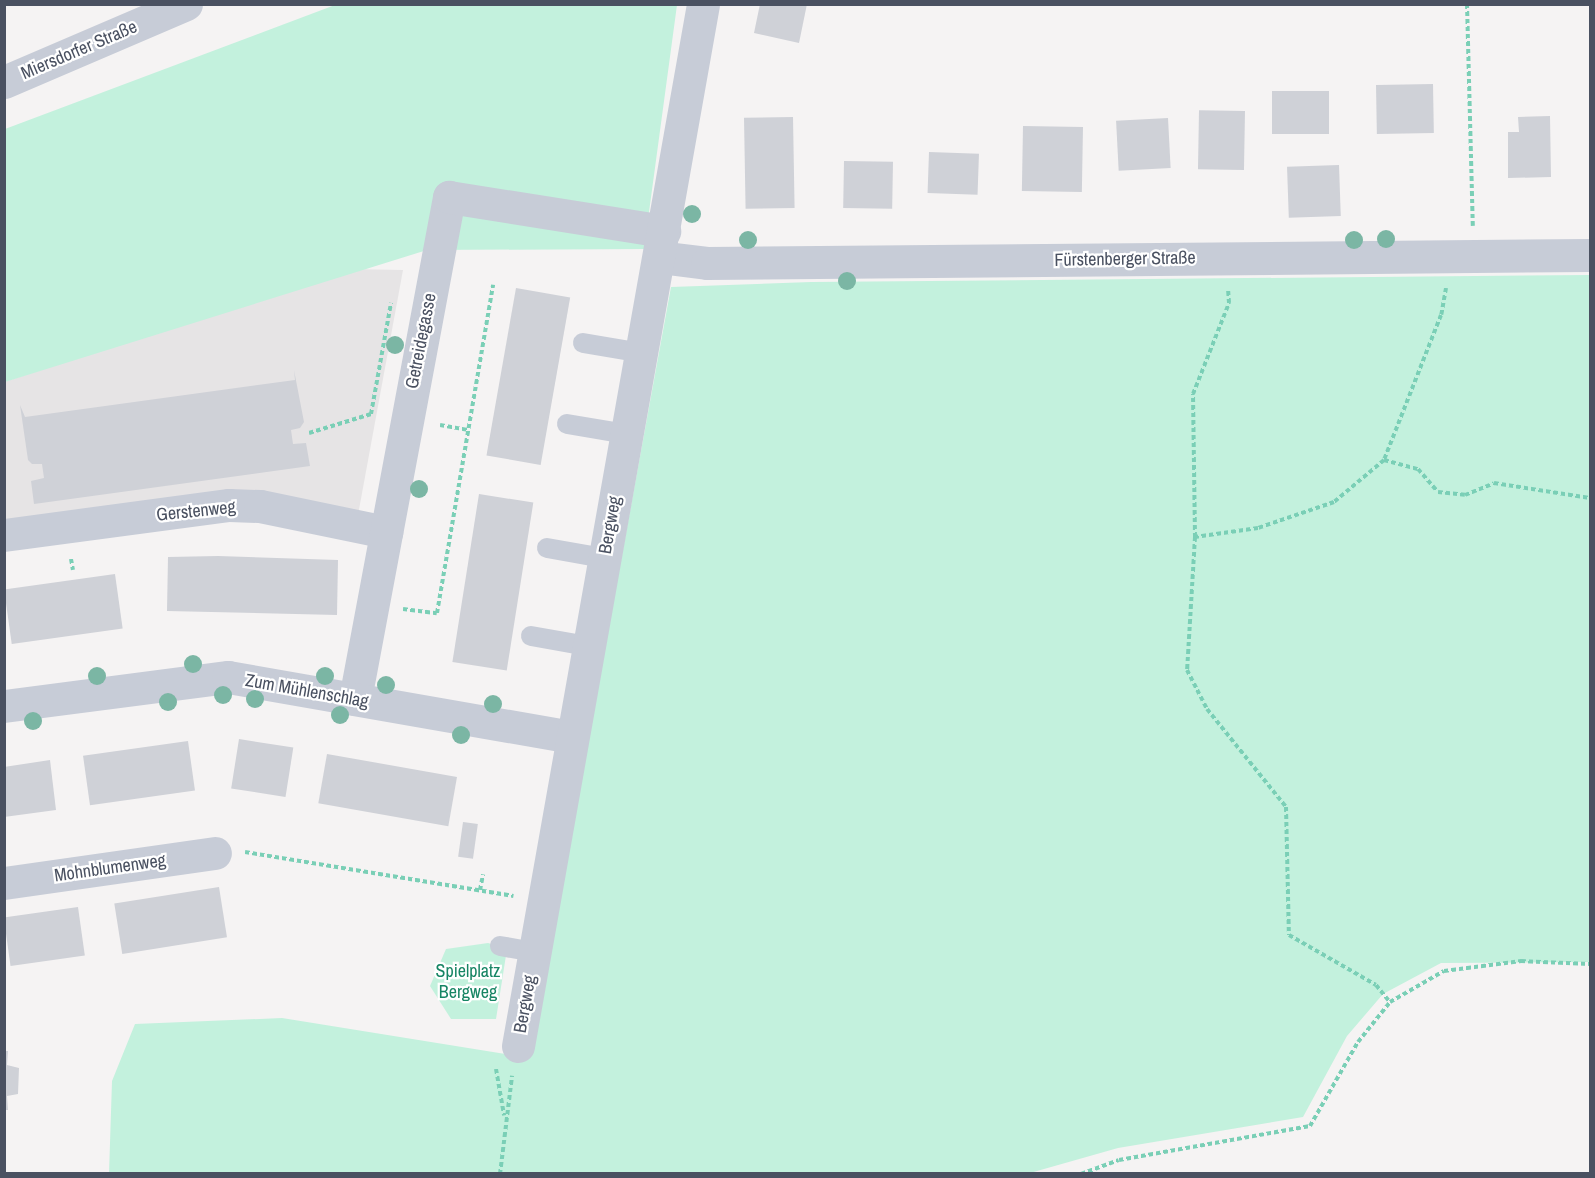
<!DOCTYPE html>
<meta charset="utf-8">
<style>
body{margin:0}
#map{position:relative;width:1595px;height:1178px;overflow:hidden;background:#f5f3f3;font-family:"Archivo Narrow",sans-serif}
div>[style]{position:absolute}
.education>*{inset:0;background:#e6e4e5}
.green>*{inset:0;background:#c3f1dd}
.building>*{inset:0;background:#cfd1d7;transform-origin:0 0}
.path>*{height:4px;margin-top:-2px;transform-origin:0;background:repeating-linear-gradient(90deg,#7acfb6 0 4.5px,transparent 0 7.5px)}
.service>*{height:20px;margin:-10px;padding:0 10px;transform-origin:10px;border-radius:10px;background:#c7ccd7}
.minor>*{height:33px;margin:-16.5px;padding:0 16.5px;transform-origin:16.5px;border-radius:16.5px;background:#c7ccd7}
.tertiary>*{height:33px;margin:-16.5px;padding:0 16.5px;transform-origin:16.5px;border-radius:16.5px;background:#c7ccd7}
.trees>*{width:18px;height:18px;margin:-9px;border-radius:50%;background:#7bb6a4}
span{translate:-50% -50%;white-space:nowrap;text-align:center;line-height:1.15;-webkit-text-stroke:4.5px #fff;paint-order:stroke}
.street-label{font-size:18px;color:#4a5161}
.park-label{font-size:18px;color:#178564}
.frame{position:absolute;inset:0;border:6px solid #4a5161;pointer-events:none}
</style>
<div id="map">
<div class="education">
<i style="clip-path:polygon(349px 269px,403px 270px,358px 515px,5px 521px,4px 382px)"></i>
</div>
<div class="green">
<i style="clip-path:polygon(335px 5px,677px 5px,644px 249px,427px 250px,5px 382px,5px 129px)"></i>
<i style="clip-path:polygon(1590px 275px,1590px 962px,1441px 963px,1383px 994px,1347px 1036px,1303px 1117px,1118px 1148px,1030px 1173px,109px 1174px,112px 1081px,135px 1024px,282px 1018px,530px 1058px,671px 287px,811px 282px)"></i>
<i style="clip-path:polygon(488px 943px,507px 949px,496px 1019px,451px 1019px,430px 986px,446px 949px)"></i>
</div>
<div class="building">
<i style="clip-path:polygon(760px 4px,807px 4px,799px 43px,754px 33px)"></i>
<i style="left:1433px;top:84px;width:49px;height:57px;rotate:89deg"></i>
<i style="left:1272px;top:91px;width:57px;height:43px"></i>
<i style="left:1245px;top:111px;width:59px;height:46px;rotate:91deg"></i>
<i style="clip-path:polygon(1550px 116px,1551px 177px,1508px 178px,1508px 132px,1519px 132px,1518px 117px)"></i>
<i style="left:793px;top:117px;width:91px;height:49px;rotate:89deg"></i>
<i style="left:1168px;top:118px;width:50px;height:52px;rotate:87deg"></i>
<i style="left:1023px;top:126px;width:60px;height:65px;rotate:1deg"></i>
<i style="left:929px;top:152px;width:50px;height:41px;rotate:2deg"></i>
<i style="left:844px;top:161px;width:49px;height:47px;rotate:1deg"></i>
<i style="left:1339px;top:165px;width:51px;height:52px;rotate:88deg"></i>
<i style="left:516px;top:288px;width:55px;height:170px;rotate:10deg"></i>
<i style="clip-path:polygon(294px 370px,304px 422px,300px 428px,291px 430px,293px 444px,306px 443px,310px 466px,34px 504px,31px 481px,44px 478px,42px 464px,32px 464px,28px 460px,20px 405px,25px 417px,295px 380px)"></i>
<i style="left:479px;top:494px;width:55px;height:170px;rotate:9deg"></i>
<i style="clip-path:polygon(218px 556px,338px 560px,337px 615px,167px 611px,168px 557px)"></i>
<i style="left:115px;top:574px;width:55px;height:112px;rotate:82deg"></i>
<i style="left:239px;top:739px;width:55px;height:50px;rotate:9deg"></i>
<i style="left:188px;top:741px;width:50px;height:106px;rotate:82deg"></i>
<i style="left:327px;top:754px;width:132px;height:50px;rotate:10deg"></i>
<i style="clip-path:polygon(50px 760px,56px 810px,4px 817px,4px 767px)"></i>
<i style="left:463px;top:822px;width:15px;height:35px;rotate:8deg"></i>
<i style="left:219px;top:887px;width:51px;height:106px;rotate:81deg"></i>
<i style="left:78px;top:907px;width:49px;height:75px;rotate:82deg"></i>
<i style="clip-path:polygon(4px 1051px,8px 1051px,7px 1065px,19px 1068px,18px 1094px,7px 1096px,8px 1110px,4px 1110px)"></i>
</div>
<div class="path">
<i style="left:1467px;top:4px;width:222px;rotate:88.5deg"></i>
<i style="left:1446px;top:288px;width:27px;rotate:100deg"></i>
<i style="left:1441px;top:315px;width:156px;rotate:111.5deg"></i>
<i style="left:1384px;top:460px;width:35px;rotate:15deg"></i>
<i style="left:1418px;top:469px;width:30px;rotate:49deg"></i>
<i style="left:1438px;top:492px;width:27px;rotate:6deg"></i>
<i style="left:1465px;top:495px;width:31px;rotate:-22deg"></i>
<i style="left:1494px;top:483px;width:97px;rotate:8.9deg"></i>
<i style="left:440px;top:425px;width:28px;rotate:10deg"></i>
<i style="left:309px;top:433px;width:65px;rotate:-17deg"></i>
<i style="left:371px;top:414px;width:113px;rotate:-79.8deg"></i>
<i style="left:1384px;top:460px;width:65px;rotate:140deg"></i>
<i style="left:1334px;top:502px;width:80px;rotate:161.1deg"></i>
<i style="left:1258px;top:528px;width:64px;rotate:171.9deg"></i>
<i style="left:1195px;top:537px;width:133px;rotate:93.4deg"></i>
<i style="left:1187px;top:670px;width:44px;rotate:62.9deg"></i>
<i style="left:1207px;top:709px;width:126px;rotate:51.1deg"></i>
<i style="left:1286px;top:807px;width:128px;rotate:88.7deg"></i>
<i style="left:1289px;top:935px;width:100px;rotate:29.9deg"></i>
<i style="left:1376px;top:985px;width:22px;rotate:51deg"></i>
<i style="left:1195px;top:537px;width:143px;rotate:-90.8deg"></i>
<i style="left:1193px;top:394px;width:98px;rotate:-68.4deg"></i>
<i style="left:1229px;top:303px;width:13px;rotate:-94deg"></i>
<i style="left:71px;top:559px;width:11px;rotate:80deg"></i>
<i style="left:403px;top:609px;width:34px;rotate:7deg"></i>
<i style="left:437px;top:613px;width:333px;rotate:-80.3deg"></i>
<i style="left:245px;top:852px;width:272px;rotate:9.3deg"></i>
<i style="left:480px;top:890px;width:16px;rotate:-79deg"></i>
<i style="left:496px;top:1069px;width:47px;rotate:80.1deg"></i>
<i style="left:500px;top:1174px;width:99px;rotate:-83deg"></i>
<i style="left:1081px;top:1174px;width:40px;rotate:-20.2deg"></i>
<i style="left:1119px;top:1160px;width:194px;rotate:-10.1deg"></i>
<i style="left:1310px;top:1126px;width:97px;rotate:-60.3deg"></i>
<i style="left:1358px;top:1042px;width:51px;rotate:-51.3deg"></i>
<i style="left:1390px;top:1002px;width:62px;rotate:-29.9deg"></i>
<i style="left:1444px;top:971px;width:78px;rotate:-7.4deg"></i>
<i style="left:1521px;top:961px;width:69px;rotate:2.5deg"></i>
</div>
<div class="service">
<i style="left:583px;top:343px;width:60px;rotate:9.6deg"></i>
<i style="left:567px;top:424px;width:61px;rotate:9.5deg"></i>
<i style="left:547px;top:548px;width:58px;rotate:10deg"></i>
<i style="left:531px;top:636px;width:58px;rotate:10deg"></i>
<i style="left:500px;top:946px;width:36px;rotate:10deg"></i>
</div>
<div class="minor">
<i style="left:659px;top:257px;width:48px;rotate:7.1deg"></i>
<i style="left:707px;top:263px;width:883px;rotate:-0.52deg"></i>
<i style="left:4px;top:535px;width:227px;rotate:-7.6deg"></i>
<i style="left:229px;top:505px;width:31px;rotate:2deg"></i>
<i style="left:260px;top:506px;width:129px;rotate:11.7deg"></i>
<i style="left:355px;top:699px;width:511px;rotate:-79.39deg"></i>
<i style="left:449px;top:197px;width:218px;rotate:9deg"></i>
<i style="left:4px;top:706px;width:226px;rotate:-7.4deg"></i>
<i style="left:228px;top:677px;width:349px;rotate:9.9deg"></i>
<i style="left:4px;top:883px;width:213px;rotate:-8.1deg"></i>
<i style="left:518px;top:1046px;width:1058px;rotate:-79.93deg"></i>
</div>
<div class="tertiary">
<i style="left:4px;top:82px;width:198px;rotate:-23.2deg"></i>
</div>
<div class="trees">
<i style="left:692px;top:214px"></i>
<i style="left:1386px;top:239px"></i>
<i style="left:748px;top:240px"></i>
<i style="left:1354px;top:240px"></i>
<i style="left:847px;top:281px"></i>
<i style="left:395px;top:345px"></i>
<i style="left:419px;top:489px"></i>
<i style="left:193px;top:664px"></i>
<i style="left:97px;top:676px"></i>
<i style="left:325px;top:676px"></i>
<i style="left:386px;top:685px"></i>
<i style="left:223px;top:695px"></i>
<i style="left:255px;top:699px"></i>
<i style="left:168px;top:702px"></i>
<i style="left:493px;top:704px"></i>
<i style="left:340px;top:715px"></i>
<i style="left:33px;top:721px"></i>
<i style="left:461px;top:735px"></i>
</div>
<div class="street-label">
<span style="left:79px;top:50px;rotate:-23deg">Miersdorfer Straße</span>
<span style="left:1125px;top:259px;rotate:-1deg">Fürstenberger Straße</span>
<span style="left:421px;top:341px;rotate:-79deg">Getreidegasse</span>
<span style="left:196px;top:511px;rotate:-6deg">Gerstenweg</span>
<span style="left:610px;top:525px;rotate:-80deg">Bergweg</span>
<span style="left:307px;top:691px;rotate:10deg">Zum Mühlenschlag</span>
<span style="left:110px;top:868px;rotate:-8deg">Mohnblumenweg</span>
<span style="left:525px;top:1004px;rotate:-80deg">Bergweg</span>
</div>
<div class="park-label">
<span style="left:468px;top:982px">Spielplatz<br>Bergweg</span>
</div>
<div class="frame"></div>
</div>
